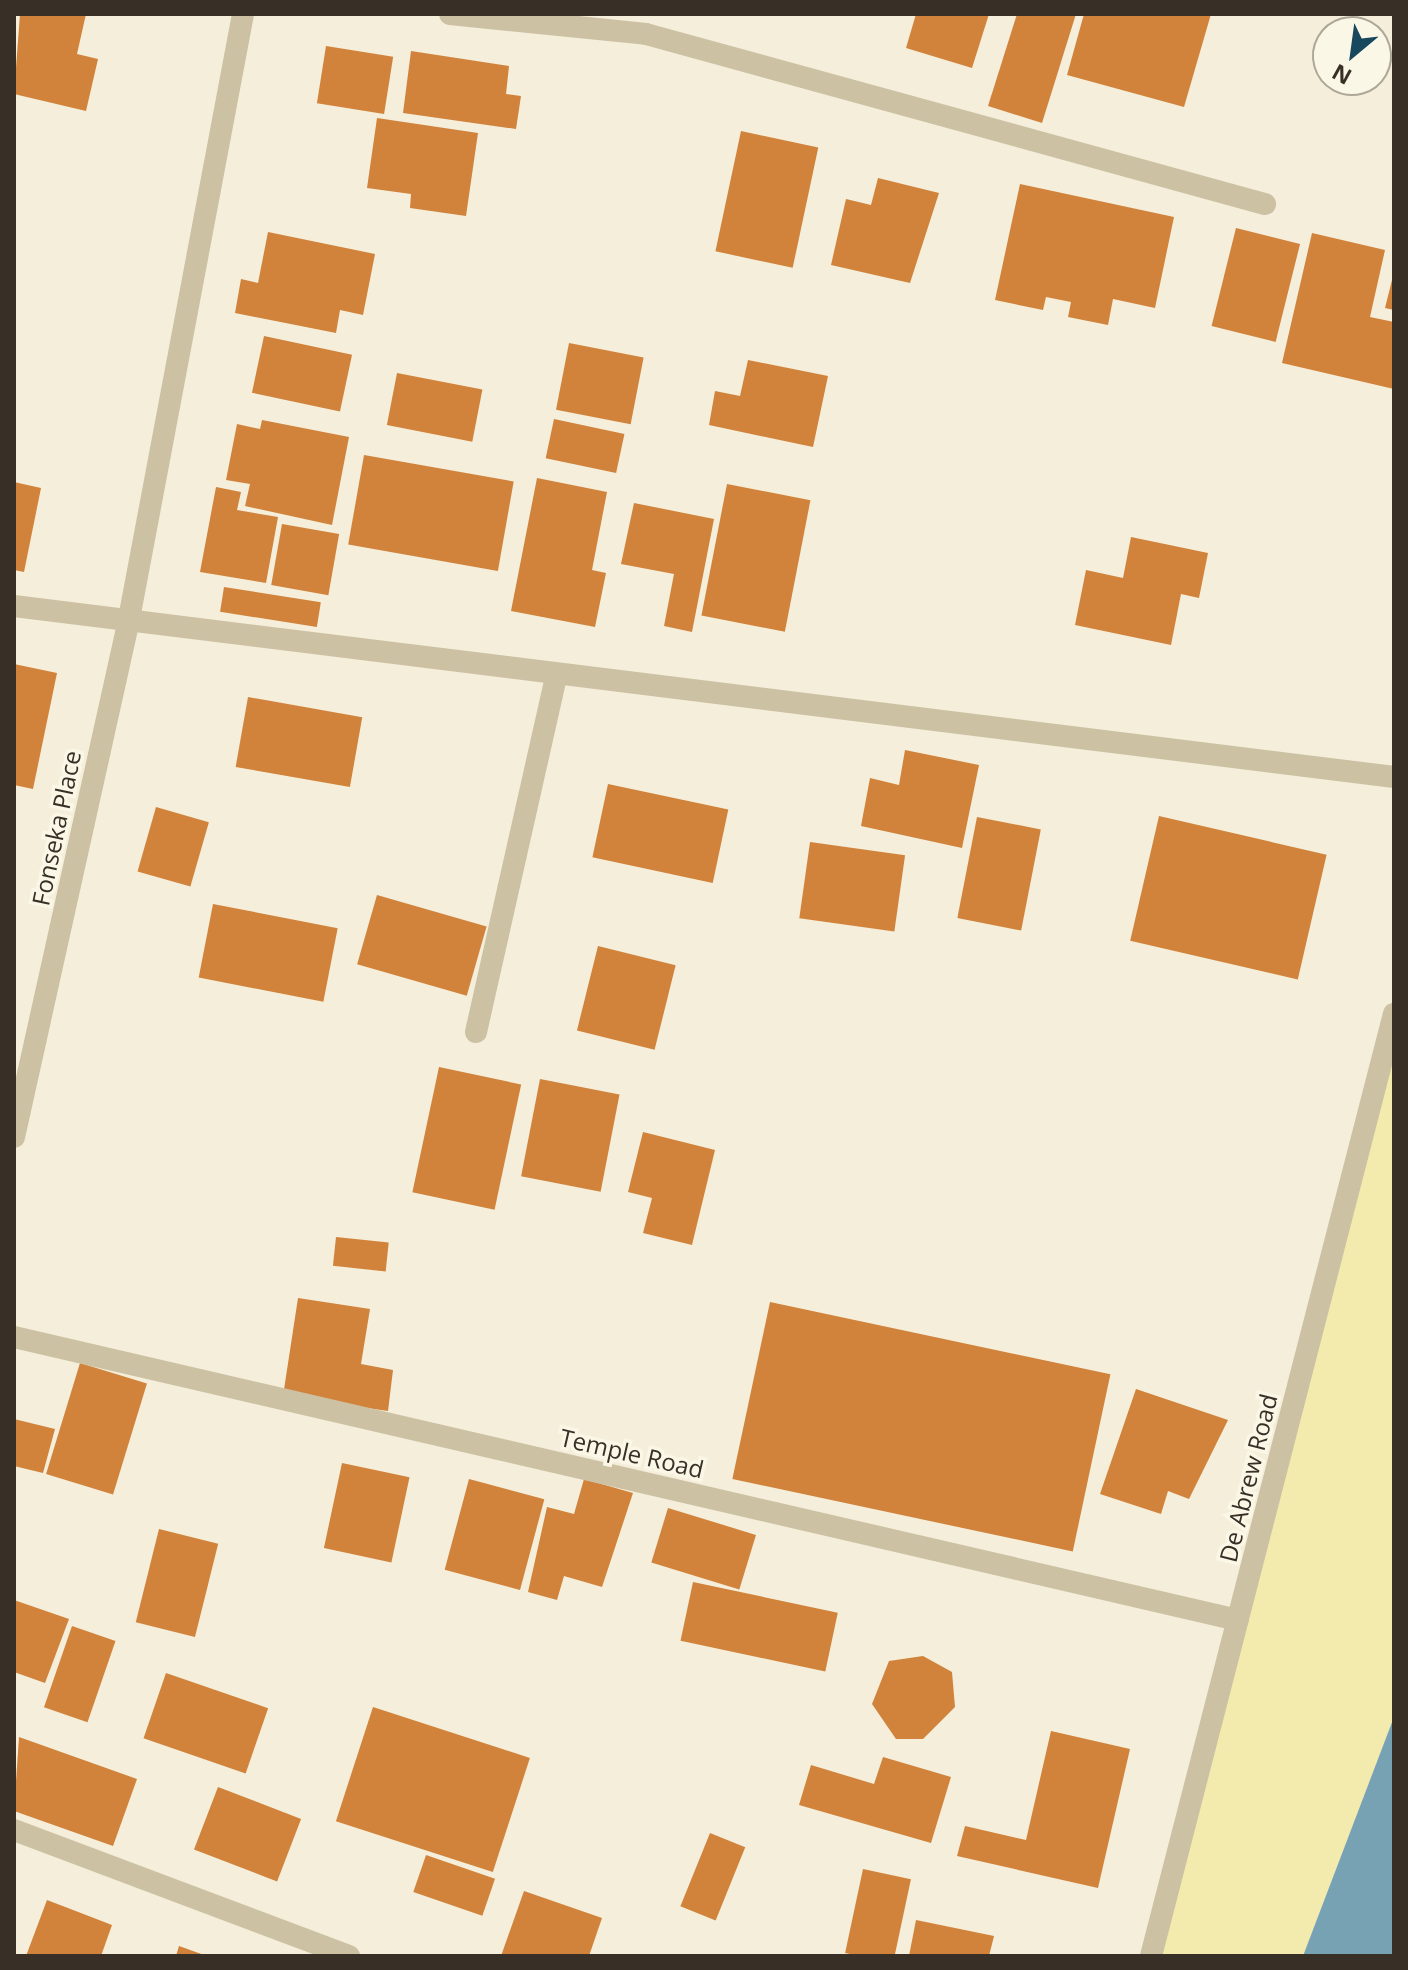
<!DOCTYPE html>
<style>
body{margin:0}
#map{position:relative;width:1408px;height:1970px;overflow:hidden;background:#f4eeda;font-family:"Open Sans",sans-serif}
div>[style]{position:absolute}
.sand>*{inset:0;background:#f3ebad}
.water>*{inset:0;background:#76a2b4}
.building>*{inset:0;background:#d1833b;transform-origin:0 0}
.service>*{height:22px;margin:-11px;padding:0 11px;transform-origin:11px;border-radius:11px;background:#cdc1a4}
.minor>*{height:22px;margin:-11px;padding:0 11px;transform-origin:11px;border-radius:11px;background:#cdc1a4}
span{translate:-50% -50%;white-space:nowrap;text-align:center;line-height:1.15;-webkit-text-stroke:7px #fbf7e7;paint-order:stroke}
.street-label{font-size:24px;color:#383027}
.frame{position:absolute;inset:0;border:16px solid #383027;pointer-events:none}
.north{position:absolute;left:1312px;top:16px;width:80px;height:80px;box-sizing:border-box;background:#fbf7e7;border:2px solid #ada79a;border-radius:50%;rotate:209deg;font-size:22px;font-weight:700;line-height:32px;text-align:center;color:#383027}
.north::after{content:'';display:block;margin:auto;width:28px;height:36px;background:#18485d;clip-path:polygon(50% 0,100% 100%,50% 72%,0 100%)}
</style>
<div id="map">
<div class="sand">
<i style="clip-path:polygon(1394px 1014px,1394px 1717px,1303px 1956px,1151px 1956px)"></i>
</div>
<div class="water">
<i style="clip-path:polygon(1394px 1717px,1394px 1956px,1303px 1956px)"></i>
</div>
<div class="building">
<i style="clip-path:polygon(20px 14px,86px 14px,77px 54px,98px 59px,86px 111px,14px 94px)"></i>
<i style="clip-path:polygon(916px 14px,989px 14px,972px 68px,906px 48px)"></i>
<i style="clip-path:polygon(1017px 14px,1076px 14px,1042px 123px,988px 106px)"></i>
<i style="clip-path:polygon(1084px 14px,1211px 14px,1184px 107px,1067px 75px)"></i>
<i style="left:326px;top:46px;width:68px;height:58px;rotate:9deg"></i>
<i style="clip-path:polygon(411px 51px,509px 66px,506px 94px,521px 96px,516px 129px,403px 113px)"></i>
<i style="clip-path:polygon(377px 118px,478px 133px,466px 216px,410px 208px,411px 194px,367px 188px)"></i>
<i style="left:741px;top:131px;width:79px;height:123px;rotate:12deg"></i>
<i style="clip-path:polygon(878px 178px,939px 193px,910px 283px,831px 265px,846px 199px,871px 205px)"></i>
<i style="clip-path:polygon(1020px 184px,1174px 217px,1155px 308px,1113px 299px,1108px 325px,1068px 317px,1071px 302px,1046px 297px,1043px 310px,995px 300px)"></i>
<i style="left:1236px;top:228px;width:66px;height:101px;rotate:14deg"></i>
<i style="clip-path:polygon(268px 232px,375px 254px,363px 315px,340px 310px,336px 333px,235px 313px,241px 279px,258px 283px)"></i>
<i style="clip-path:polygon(1312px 233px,1385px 250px,1370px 317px,1394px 322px,1394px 389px,1282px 363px)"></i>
<i style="clip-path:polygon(1393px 276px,1394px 276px,1394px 310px,1385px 308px)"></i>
<i style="left:264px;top:336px;width:90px;height:58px;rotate:12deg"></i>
<i style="left:569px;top:343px;width:76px;height:68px;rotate:11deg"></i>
<i style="clip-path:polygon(748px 360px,828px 376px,813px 447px,709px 425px,715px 391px,740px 396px)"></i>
<i style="left:397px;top:373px;width:87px;height:53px;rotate:11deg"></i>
<i style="left:554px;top:419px;width:72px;height:40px;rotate:12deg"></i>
<i style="clip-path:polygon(262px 420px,349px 437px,332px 525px,245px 506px,250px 484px,226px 480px,237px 424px,260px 429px)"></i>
<i style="left:364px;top:455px;width:152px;height:91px;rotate:10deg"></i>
<i style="clip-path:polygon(537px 478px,607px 492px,592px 570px,606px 573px,595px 627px,511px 611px)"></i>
<i style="clip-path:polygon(14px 482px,41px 488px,24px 572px,14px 570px)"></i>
<i style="left:727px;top:484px;width:85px;height:134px;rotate:11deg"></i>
<i style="clip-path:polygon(216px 487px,241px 492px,237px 510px,278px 517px,266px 583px,200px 572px)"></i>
<i style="clip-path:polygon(634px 503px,714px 519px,692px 632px,664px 626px,674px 574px,621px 564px)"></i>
<i style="left:282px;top:524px;width:58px;height:62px;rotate:10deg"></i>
<i style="clip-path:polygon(1131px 537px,1208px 553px,1199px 598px,1181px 594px,1171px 645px,1075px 625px,1086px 570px,1123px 578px)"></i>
<i style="left:224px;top:587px;width:98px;height:25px;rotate:9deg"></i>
<i style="clip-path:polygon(14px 664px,57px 673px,33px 789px,14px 785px)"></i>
<i style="left:248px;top:697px;width:116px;height:71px;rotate:10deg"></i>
<i style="clip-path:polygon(905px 750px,979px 765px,962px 848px,861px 826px,870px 778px,899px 785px)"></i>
<i style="left:608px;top:784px;width:123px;height:75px;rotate:12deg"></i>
<i style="left:156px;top:807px;width:55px;height:67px;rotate:16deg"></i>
<i style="left:1159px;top:816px;width:172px;height:128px;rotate:13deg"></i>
<i style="left:977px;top:817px;width:65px;height:103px;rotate:11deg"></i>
<i style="left:810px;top:842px;width:96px;height:77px;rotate:8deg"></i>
<i style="left:377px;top:895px;width:114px;height:72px;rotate:16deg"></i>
<i style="left:213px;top:904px;width:127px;height:75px;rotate:11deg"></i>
<i style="left:598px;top:946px;width:80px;height:87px;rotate:14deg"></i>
<i style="left:439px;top:1067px;width:84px;height:128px;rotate:12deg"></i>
<i style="left:540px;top:1079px;width:81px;height:99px;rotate:11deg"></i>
<i style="clip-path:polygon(643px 1132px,715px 1150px,692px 1245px,643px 1233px,652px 1198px,628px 1192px)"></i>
<i style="left:336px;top:1237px;width:53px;height:29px;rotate:6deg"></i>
<i style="clip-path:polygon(298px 1298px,370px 1309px,361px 1364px,393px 1370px,388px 1411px,283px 1396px)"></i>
<i style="left:770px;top:1302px;width:348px;height:181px;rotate:12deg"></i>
<i style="left:80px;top:1363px;width:70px;height:116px;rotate:17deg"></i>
<i style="clip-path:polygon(1136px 1389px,1228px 1420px,1189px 1499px,1168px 1491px,1161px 1514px,1100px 1494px)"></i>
<i style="clip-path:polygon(14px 1419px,55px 1429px,43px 1473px,14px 1466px)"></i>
<i style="left:342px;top:1463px;width:69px;height:87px;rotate:12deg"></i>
<i style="left:469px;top:1479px;width:78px;height:94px;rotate:15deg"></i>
<i style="clip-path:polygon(584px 1479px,633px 1493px,602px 1587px,564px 1576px,557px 1600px,528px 1592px,547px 1507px,574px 1514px)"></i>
<i style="left:668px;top:1508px;width:92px;height:57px;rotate:17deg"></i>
<i style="left:159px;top:1529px;width:61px;height:96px;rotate:14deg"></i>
<i style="left:693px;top:1582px;width:148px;height:60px;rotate:12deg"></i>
<i style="clip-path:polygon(14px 1600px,69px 1619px,45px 1683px,14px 1672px)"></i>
<i style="left:72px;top:1626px;width:46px;height:86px;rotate:19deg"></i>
<i style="clip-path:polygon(923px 1656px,952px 1672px,955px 1707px,923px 1739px,896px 1739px,872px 1704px,889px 1661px)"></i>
<i style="left:166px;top:1673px;width:108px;height:69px;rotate:19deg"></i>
<i style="left:373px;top:1707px;width:165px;height:120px;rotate:18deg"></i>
<i style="clip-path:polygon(1051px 1731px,1130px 1749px,1098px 1888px,957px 1856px,965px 1826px,1026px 1840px)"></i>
<i style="clip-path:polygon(19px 1737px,137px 1779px,113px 1846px,14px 1811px)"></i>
<i style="clip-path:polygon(883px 1757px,951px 1777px,931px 1843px,799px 1805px,811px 1765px,874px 1784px)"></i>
<i style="left:218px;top:1787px;width:89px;height:67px;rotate:21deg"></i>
<i style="left:710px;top:1833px;width:38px;height:79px;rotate:22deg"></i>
<i style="left:426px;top:1855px;width:73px;height:39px;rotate:19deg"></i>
<i style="left:863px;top:1869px;width:49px;height:86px;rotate:12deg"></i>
<i style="clip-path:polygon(524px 1891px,602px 1918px,589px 1956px,501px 1956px)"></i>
<i style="clip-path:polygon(47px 1900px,112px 1925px,101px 1956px,26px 1956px)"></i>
<i style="clip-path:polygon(916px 1920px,994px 1936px,989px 1956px,909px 1956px)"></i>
<i style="clip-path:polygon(179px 1946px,207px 1956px,176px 1956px)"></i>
</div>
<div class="service">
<i style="left:476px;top:1032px;width:365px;rotate:-77.3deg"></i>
</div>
<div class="minor">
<i style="left:450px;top:14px;width:197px;rotate:5.8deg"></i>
<i style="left:646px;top:34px;width:642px;rotate:15.36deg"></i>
<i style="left:14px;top:606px;width:1391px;rotate:7.06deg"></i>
<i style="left:14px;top:1137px;width:526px;rotate:-77.47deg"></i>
<i style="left:128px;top:624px;width:621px;rotate:-79.32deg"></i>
<i style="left:14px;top:1337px;width:1256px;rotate:13.02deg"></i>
<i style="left:14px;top:1830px;width:358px;rotate:20.6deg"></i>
<i style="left:1151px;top:1956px;width:973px;rotate:-75.54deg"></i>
</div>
<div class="street-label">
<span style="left:56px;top:828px;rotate:-78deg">Fonseka Place</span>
<span style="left:632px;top:1453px;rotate:13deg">Temple Road</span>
<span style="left:1248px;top:1478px;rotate:-76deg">De Abrew Road</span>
</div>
<div class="frame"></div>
<div class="north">N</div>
</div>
